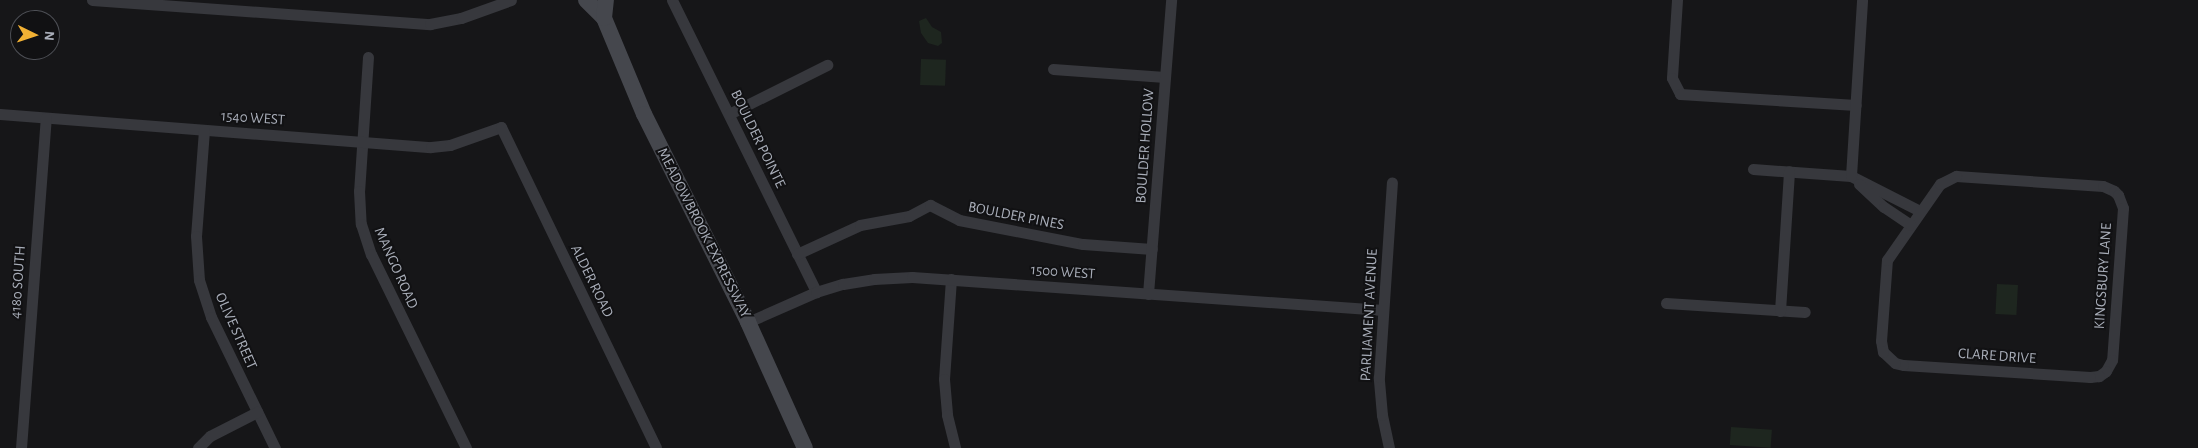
<!DOCTYPE html>
<style>
body{margin:0}
#map{position:relative;width:2198px;height:448px;overflow:hidden;background:#161618;font-family:"Alegreya Sans",sans-serif}
div>[style]{position:absolute}
.green>*{inset:0;background:#1e261f;transform-origin:0 0}
.minor>*{height:11px;margin:-5.5px;padding:0 5.5px;transform-origin:5.5px;border-radius:5.5px;background:#37383d}
.secondary>*{height:16px;margin:-8px;padding:0 8px;transform-origin:8px;border-radius:8px;background:#45474d}
span{translate:-50% -50%;white-space:nowrap;text-align:center;line-height:1.15;-webkit-text-stroke:4px #111113;paint-order:stroke}
.street-label{font-size:15px;color:#a8adb8}
.north{position:absolute;left:10px;top:10px;width:50px;height:50px;box-sizing:border-box;background:#111113;border:1px solid #4d4f55;border-radius:50%;rotate:94deg;font-size:14px;font-weight:700;line-height:20px;text-align:center;color:#a8adb8}
.north::after{content:'';display:block;margin:auto;width:18px;height:22px;background:#f2b134;clip-path:polygon(50% 0,100% 100%,50% 72%,0 100%)}
</style>
<div id="map">
<div class="green">
<i style="clip-path:polygon(926px 18px,932px 27px,941px 32px,942px 43px,938px 46px,928px 43px,921px 33px,919px 21px)"></i>
<i style="left:921px;top:59px;width:25px;height:26px;rotate:2deg"></i>
<i style="left:1997px;top:284px;width:21px;height:30px;rotate:3deg"></i>
<i style="left:1731px;top:427px;width:41px;height:18px;rotate:4deg"></i>
</div>
<div class="minor">
<i style="left:92px;top:0;width:339px;rotate:4.1deg"></i>
<i style="left:430px;top:24px;width:32px;rotate:-11deg"></i>
<i style="left:461px;top:18px;width:53px;rotate:-19.8deg"></i>
<i style="left:672px;top:0;width:326px;rotate:63.7deg"></i>
<i style="left:1677px;top:0;width:78px;rotate:93.7deg"></i>
<i style="left:1672px;top:78px;width:18px;rotate:63deg"></i>
<i style="left:1680px;top:94px;width:176px;rotate:3.6deg"></i>
<i style="left:368px;top:57px;width:134px;rotate:93.8deg"></i>
<i style="left:359px;top:191px;width:33px;rotate:87deg"></i>
<i style="left:361px;top:224px;width:32px;rotate:72deg"></i>
<i style="left:371px;top:254px;width:216px;rotate:63.9deg"></i>
<i style="left:1053px;top:69px;width:112px;rotate:4.1deg"></i>
<i style="left:0;top:114px;width:432px;rotate:4.4deg"></i>
<i style="left:431px;top:147px;width:19px;rotate:-6deg"></i>
<i style="left:450px;top:145px;width:54px;rotate:-19.4deg"></i>
<i style="left:501px;top:127px;width:356px;rotate:64.2deg"></i>
<i style="left:729px;top:114px;width:110px;rotate:-26.6deg"></i>
<i style="left:204px;top:130px;width:106px;rotate:94.3deg"></i>
<i style="left:196px;top:236px;width:44px;rotate:86.1deg"></i>
<i style="left:199px;top:280px;width:39px;rotate:72deg"></i>
<i style="left:211px;top:317px;width:146px;rotate:64deg"></i>
<i style="left:1753px;top:169px;width:98px;rotate:4.1deg"></i>
<i style="left:1851px;top:176px;width:77px;rotate:26.9deg"></i>
<i style="left:1851px;top:176px;width:176px;rotate:-86.4deg"></i>
<i style="left:1956px;top:176px;width:147px;rotate:3.9deg"></i>
<i style="left:2103px;top:186px;width:12px;rotate:24deg"></i>
<i style="left:2114px;top:191px;width:6px;rotate:45deg"></i>
<i style="left:2118px;top:195px;width:14px;rotate:69deg"></i>
<i style="left:2123px;top:208px;width:152px;rotate:94.1deg"></i>
<i style="left:2112px;top:360px;width:13px;rotate:119deg"></i>
<i style="left:2106px;top:371px;width:9px;rotate:144deg"></i>
<i style="left:2099px;top:376px;width:9px;rotate:174deg"></i>
<i style="left:2090px;top:377px;width:187px;rotate:-176.3deg"></i>
<i style="left:1903px;top:365px;width:8px;rotate:-166deg"></i>
<i style="left:1895px;top:363px;width:16px;rotate:-137deg"></i>
<i style="left:1883px;top:352px;width:11px;rotate:-100deg"></i>
<i style="left:1881px;top:341px;width:81px;rotate:-85.8deg"></i>
<i style="left:1887px;top:260px;width:93px;rotate:-55.1deg"></i>
<i style="left:1940px;top:184px;width:18px;rotate:-27deg"></i>
<i style="left:1859px;top:184px;width:34px;rotate:43deg"></i>
<i style="left:1884px;top:207px;width:32px;rotate:34deg"></i>
<i style="left:797px;top:254px;width:69px;rotate:-24.7deg"></i>
<i style="left:860px;top:225px;width:50px;rotate:-10.4deg"></i>
<i style="left:909px;top:216px;width:24px;rotate:-28deg"></i>
<i style="left:930px;top:205px;width:33px;rotate:27deg"></i>
<i style="left:959px;top:220px;width:126px;rotate:11deg"></i>
<i style="left:1083px;top:244px;width:69px;rotate:4.1deg"></i>
<i style="left:951px;top:279px;width:100px;rotate:94deg"></i>
<i style="left:944px;top:379px;width:36px;rotate:85deg"></i>
<i style="left:947px;top:415px;width:34px;rotate:76deg"></i>
<i style="left:1148px;top:294px;width:295px;rotate:-85.5deg"></i>
<i style="left:1666px;top:303px;width:139px;rotate:3.7deg"></i>
<i style="left:1780px;top:311px;width:140px;rotate:-86.3deg"></i>
<i style="left:748px;top:322px;width:74px;rotate:-23.8deg"></i>
<i style="left:816px;top:292px;width:28px;rotate:-17deg"></i>
<i style="left:843px;top:284px;width:31px;rotate:-9deg"></i>
<i style="left:874px;top:279px;width:38px;rotate:-3deg"></i>
<i style="left:912px;top:277px;width:472px;rotate:4deg"></i>
<i style="left:21px;top:448px;width:331px;rotate:-85.7deg"></i>
<i style="left:198px;top:448px;width:17px;rotate:-45deg"></i>
<i style="left:210px;top:436px;width:53px;rotate:-27.1deg"></i>
<i style="left:1389px;top:448px;width:34px;rotate:-102deg"></i>
<i style="left:1382px;top:415px;width:38px;rotate:-95deg"></i>
<i style="left:1379px;top:377px;width:195px;rotate:-86.2deg"></i>
</div>
<div class="secondary">
<i style="left:586px;top:0;width:25px;rotate:45deg"></i>
<i style="left:604px;top:18px;width:104px;rotate:67.4deg"></i>
<i style="left:644px;top:114px;width:233px;rotate:63.4deg"></i>
<i style="left:748px;top:322px;width:138px;rotate:65.7deg"></i>
<i style="left:604px;top:18px;width:18px;rotate:-84deg"></i>
</div>
<div class="street-label">
<span style="left:253px;top:118px;rotate:4deg">1540 WEST</span>
<span style="left:758px;top:139px;rotate:64deg">BOULDER POINTE</span>
<span style="left:1145px;top:146px;rotate:-86deg">BOULDER HOLLOW</span>
<span style="left:1016px;top:216px;rotate:11deg">BOULDER PINES</span>
<span style="left:704px;top:233px;rotate:63deg">MEADOWBROOK EXPRESSWAY</span>
<span style="left:396px;top:268px;rotate:66deg">MANGO ROAD</span>
<span style="left:1063px;top:272px;rotate:4deg">1500 WEST</span>
<span style="left:2103px;top:276px;rotate:-86deg">KINGSBURY LANE</span>
<span style="left:592px;top:281px;rotate:64deg">ALDER ROAD</span>
<span style="left:18px;top:282px;rotate:-86deg">4180 SOUTH</span>
<span style="left:1369px;top:315px;rotate:-87deg">PARLIAMENT AVENUE</span>
<span style="left:236px;top:331px;rotate:66deg">OLIVE STREET</span>
<span style="left:1997px;top:356px;rotate:4deg">CLARE DRIVE</span>
</div>
<div class="north">N</div>
</div>
